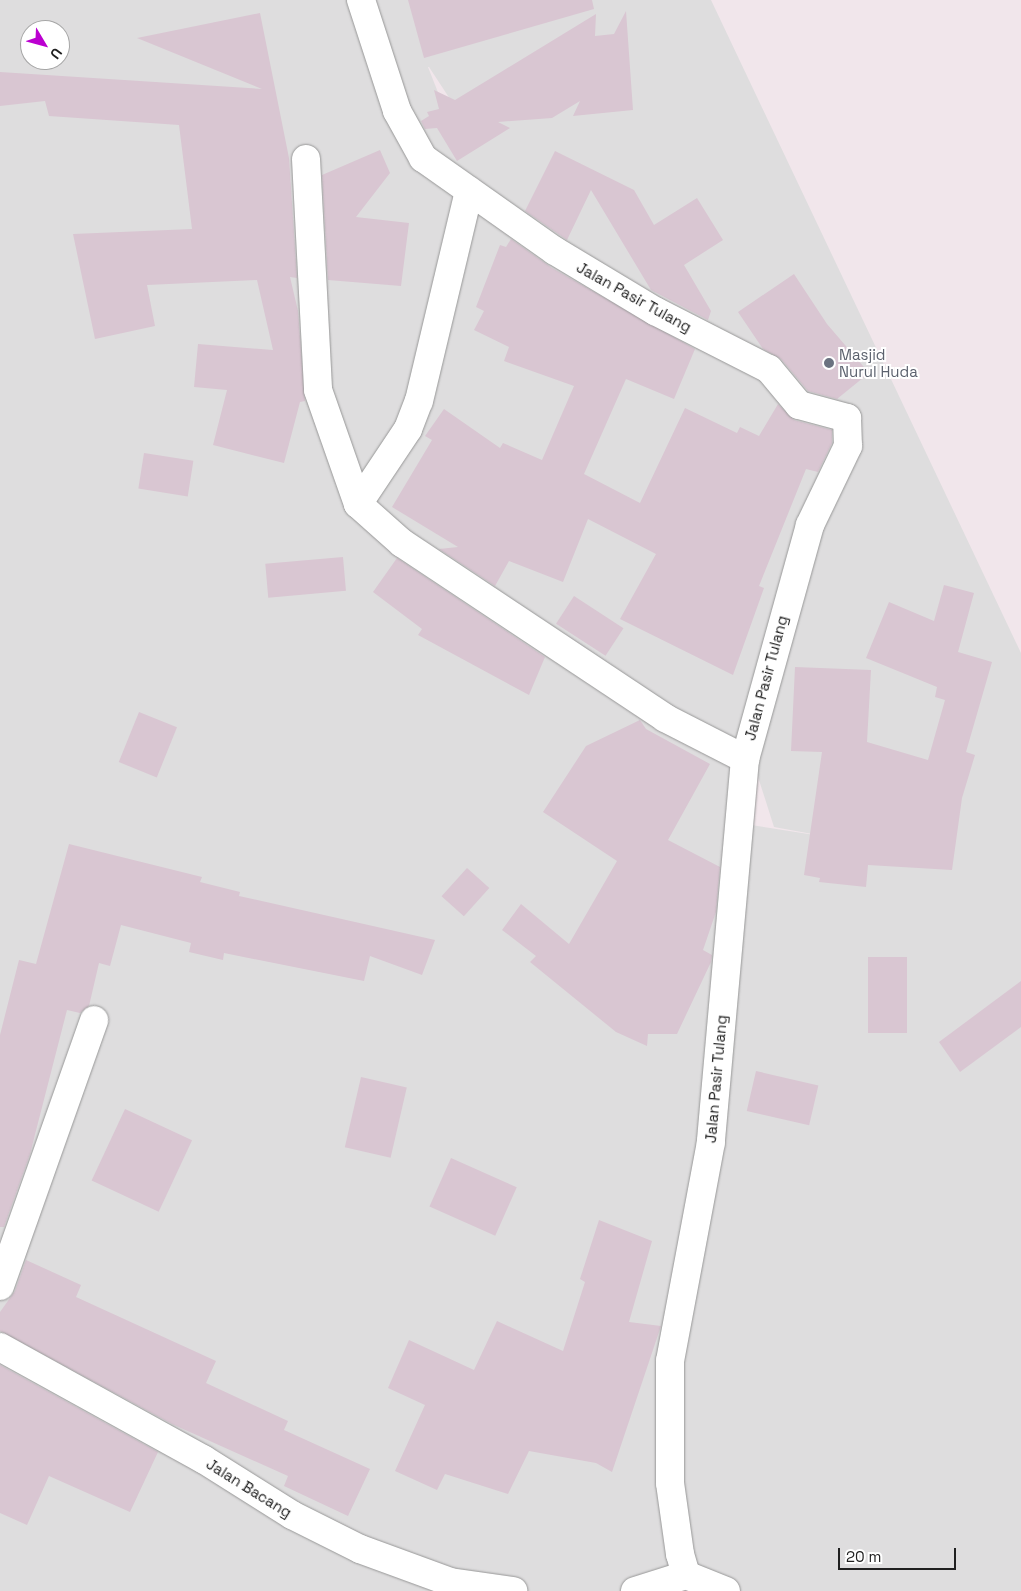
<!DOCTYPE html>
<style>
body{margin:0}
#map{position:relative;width:1021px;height:1591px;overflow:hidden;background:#f1e6eb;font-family:"Space Grotesk",sans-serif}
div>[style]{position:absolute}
.residential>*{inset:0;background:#deddde}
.building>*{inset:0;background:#d9c6d2;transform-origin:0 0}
.roads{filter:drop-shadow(0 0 1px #979797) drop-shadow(0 0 1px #979797)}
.street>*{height:28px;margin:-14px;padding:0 14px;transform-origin:14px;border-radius:14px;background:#fff}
.dots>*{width:14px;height:14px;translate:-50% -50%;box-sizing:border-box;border:2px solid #fff;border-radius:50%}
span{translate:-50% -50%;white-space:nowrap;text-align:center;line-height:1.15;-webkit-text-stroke:4px #fff;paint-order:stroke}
.street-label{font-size:15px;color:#202020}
.worship-label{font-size:15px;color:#5b616d}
.left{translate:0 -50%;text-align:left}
.north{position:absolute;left:20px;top:20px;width:50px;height:50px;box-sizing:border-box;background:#fff;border:1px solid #a6a6a6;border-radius:50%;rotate:127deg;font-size:14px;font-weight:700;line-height:20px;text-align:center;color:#202020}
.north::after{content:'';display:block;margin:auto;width:18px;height:22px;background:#bb00d0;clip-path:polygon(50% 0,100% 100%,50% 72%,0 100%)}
.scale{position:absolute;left:838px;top:1548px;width:118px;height:22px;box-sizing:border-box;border:2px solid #202020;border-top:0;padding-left:6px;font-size:15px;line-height:18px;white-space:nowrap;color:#202020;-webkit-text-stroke:4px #fff;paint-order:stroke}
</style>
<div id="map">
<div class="residential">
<i style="clip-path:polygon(evenodd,0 0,711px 0,1021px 653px,1021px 1591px,734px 1591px,689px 1563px,658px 1591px,0 1591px,0 0,30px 30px,60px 30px,60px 60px,30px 60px,30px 30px,0 0,428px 67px,429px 67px,469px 128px,439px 95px,428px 67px,0 0,752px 758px,774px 827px,834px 838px,745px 824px,752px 758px)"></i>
</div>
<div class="building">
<i style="clip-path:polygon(408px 0,592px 0,594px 9px,424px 58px)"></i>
<i style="clip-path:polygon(626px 11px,633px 110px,573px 116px,580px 101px,552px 118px,498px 122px,510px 128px,457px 161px,437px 128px,425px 129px,421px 121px,429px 116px,427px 112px,439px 109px,434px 90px,455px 100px,596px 14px,595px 36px,614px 34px)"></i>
<i style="clip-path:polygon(260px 13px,289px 158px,297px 278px,290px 277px,298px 311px,305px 401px,300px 402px,284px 463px,213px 445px,227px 390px,194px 387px,198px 344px,273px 350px,257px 280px,147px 285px,155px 326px,95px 339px,73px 234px,192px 229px,179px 125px,49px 116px,45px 101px,0 106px,0 72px,262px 89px,137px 38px)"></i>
<i style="clip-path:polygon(380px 150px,390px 173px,356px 217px,409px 223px,401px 286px,328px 280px,322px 175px)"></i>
<i style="clip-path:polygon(555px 151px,634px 190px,654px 225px,697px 198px,723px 240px,684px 265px,711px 311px,708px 320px,651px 290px,591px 190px,567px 240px,525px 211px)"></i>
<i style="clip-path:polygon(511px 239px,552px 268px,695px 349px,674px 399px,626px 379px,584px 474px,640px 503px,685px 408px,737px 433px,740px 427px,759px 436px,778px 404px,794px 420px,832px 430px,832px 443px,818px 472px,806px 469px,759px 586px,764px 588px,733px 675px,620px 619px,656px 554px,588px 519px,563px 582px,509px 561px,495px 586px,439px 549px,458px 547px,392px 507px,432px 440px,425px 436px,444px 409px,500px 448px,503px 443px,542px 460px,574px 386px,504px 361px,509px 347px,474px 330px,484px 311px,476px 307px,500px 245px,506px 247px)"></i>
<i style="clip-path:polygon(794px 274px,827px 324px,869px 373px,837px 399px,808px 391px,781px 359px,763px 349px,738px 312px)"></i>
<i style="left:144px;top:453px;width:50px;height:36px;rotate:9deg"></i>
<i style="left:343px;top:557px;width:34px;height:78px;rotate:85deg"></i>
<i style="clip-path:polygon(397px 558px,545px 657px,529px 695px,418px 635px,422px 629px,373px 592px)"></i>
<i style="clip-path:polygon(944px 585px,974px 593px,958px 652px,992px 662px,966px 752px,975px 755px,962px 798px,952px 870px,868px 865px,866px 887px,819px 882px,820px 878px,804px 875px,822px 752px,791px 751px,795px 667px,871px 670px,867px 742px,928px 760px,945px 700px,935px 697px,937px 687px,866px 658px,889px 602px,934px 621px)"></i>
<i style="left:574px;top:596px;width:59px;height:33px;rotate:33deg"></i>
<i style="left:139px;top:712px;width:41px;height:54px;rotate:22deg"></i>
<i style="clip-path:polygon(640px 720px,646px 729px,710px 764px,668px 840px,720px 867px,716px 912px,703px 950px,712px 955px,711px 962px,677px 1034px,648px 1034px,647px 1046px,616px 1032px,530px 962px,536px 956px,502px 930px,521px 904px,569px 944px,617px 861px,543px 812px,586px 746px)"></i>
<i style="clip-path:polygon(69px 844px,202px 877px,200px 882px,240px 892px,239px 896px,435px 940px,422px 975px,370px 956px,364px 981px,224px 953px,223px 960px,189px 952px,191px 943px,121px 925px,110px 966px,99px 963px,89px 1006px,80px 1013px,67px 1010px,30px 1154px,4px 1227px,0 1227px,0 1035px,19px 960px,36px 964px)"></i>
<i style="left:467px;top:868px;width:30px;height:38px;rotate:42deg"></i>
<i style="left:868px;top:957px;width:39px;height:76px"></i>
<i style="clip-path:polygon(1021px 981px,1021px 1027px,960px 1072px,939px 1042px)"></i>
<i style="left:756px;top:1071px;width:64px;height:41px;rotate:13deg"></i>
<i style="left:361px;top:1077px;width:47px;height:72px;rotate:13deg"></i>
<i style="left:125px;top:1109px;width:74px;height:79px;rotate:25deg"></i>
<i style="left:451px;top:1158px;width:72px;height:53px;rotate:24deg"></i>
<i style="clip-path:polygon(599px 1220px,652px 1241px,629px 1322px,661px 1326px,612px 1472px,596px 1463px,529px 1451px,508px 1494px,445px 1474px,437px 1490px,395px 1471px,425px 1405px,388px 1388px,409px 1340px,474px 1370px,497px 1321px,563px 1351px,585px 1282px,580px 1279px)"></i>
<i style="clip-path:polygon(26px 1260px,81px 1285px,76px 1297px,216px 1361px,206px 1383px,288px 1421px,284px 1430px,370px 1469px,348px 1516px,284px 1486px,288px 1476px,172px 1424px,0 1331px,0 1312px,15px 1291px)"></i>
<i style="clip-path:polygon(0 1365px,158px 1452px,130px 1512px,49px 1476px,27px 1525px,0 1513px)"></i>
</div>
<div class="roads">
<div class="street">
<i style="left:361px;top:0;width:117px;rotate:72deg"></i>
<i style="left:397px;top:111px;width:54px;rotate:61deg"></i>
<i style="left:423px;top:158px;width:161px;rotate:35.2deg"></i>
<i style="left:555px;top:251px;width:117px;rotate:31deg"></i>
<i style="left:655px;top:311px;width:128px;rotate:27deg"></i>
<i style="left:769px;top:369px;width:47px;rotate:50.2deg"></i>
<i style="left:799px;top:405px;width:50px;rotate:15.2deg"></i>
<i style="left:847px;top:418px;width:28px;rotate:88deg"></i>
<i style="left:848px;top:446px;width:88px;rotate:115.7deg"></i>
<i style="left:810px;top:525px;width:243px;rotate:105.5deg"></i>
<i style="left:745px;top:759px;width:385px;rotate:95.1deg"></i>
<i style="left:711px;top:1142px;width:223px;rotate:100.6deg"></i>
<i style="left:670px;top:1361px;width:122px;rotate:90deg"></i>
<i style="left:670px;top:1483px;width:72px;rotate:82deg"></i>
<i style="left:680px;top:1554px;width:22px;rotate:74deg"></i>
<i style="left:686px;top:1575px;width:43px;rotate:21.8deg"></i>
<i style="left:306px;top:159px;width:231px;rotate:87deg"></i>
<i style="left:318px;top:390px;width:121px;rotate:70.7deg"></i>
<i style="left:358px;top:504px;width:59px;rotate:41.6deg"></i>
<i style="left:402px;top:543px;width:316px;rotate:33.6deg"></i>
<i style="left:665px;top:718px;width:90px;rotate:27.1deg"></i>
<i style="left:358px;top:504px;width:90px;rotate:-56.3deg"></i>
<i style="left:408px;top:429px;width:30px;rotate:-69deg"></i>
<i style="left:419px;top:401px;width:216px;rotate:-76.6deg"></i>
<i style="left:0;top:1286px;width:282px;rotate:-70.5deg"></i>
<i style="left:0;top:1347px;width:232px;rotate:28.9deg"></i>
<i style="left:203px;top:1459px;width:105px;rotate:32.2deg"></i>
<i style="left:292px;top:1515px;width:76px;rotate:26.6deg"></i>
<i style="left:360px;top:1549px;width:96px;rotate:20.1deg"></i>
<i style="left:450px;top:1582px;width:64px;rotate:8.1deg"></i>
<i style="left:635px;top:1591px;width:53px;rotate:-17.4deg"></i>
</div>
</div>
<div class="dots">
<i style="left:829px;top:363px;background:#6b7280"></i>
</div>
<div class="street-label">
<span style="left:634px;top:297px;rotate:29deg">Jalan Pasir Tulang</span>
<span style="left:766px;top:678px;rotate:-75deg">Jalan Pasir Tulang</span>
<span style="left:716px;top:1079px;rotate:-85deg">Jalan Pasir Tulang</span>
<span style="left:249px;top:1488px;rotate:32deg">Jalan Bacang</span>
</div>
<div class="worship-label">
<span class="left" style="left:839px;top:363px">Masjid<br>Nurul Huda</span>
</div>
<div class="north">U</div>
<div class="scale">20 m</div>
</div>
